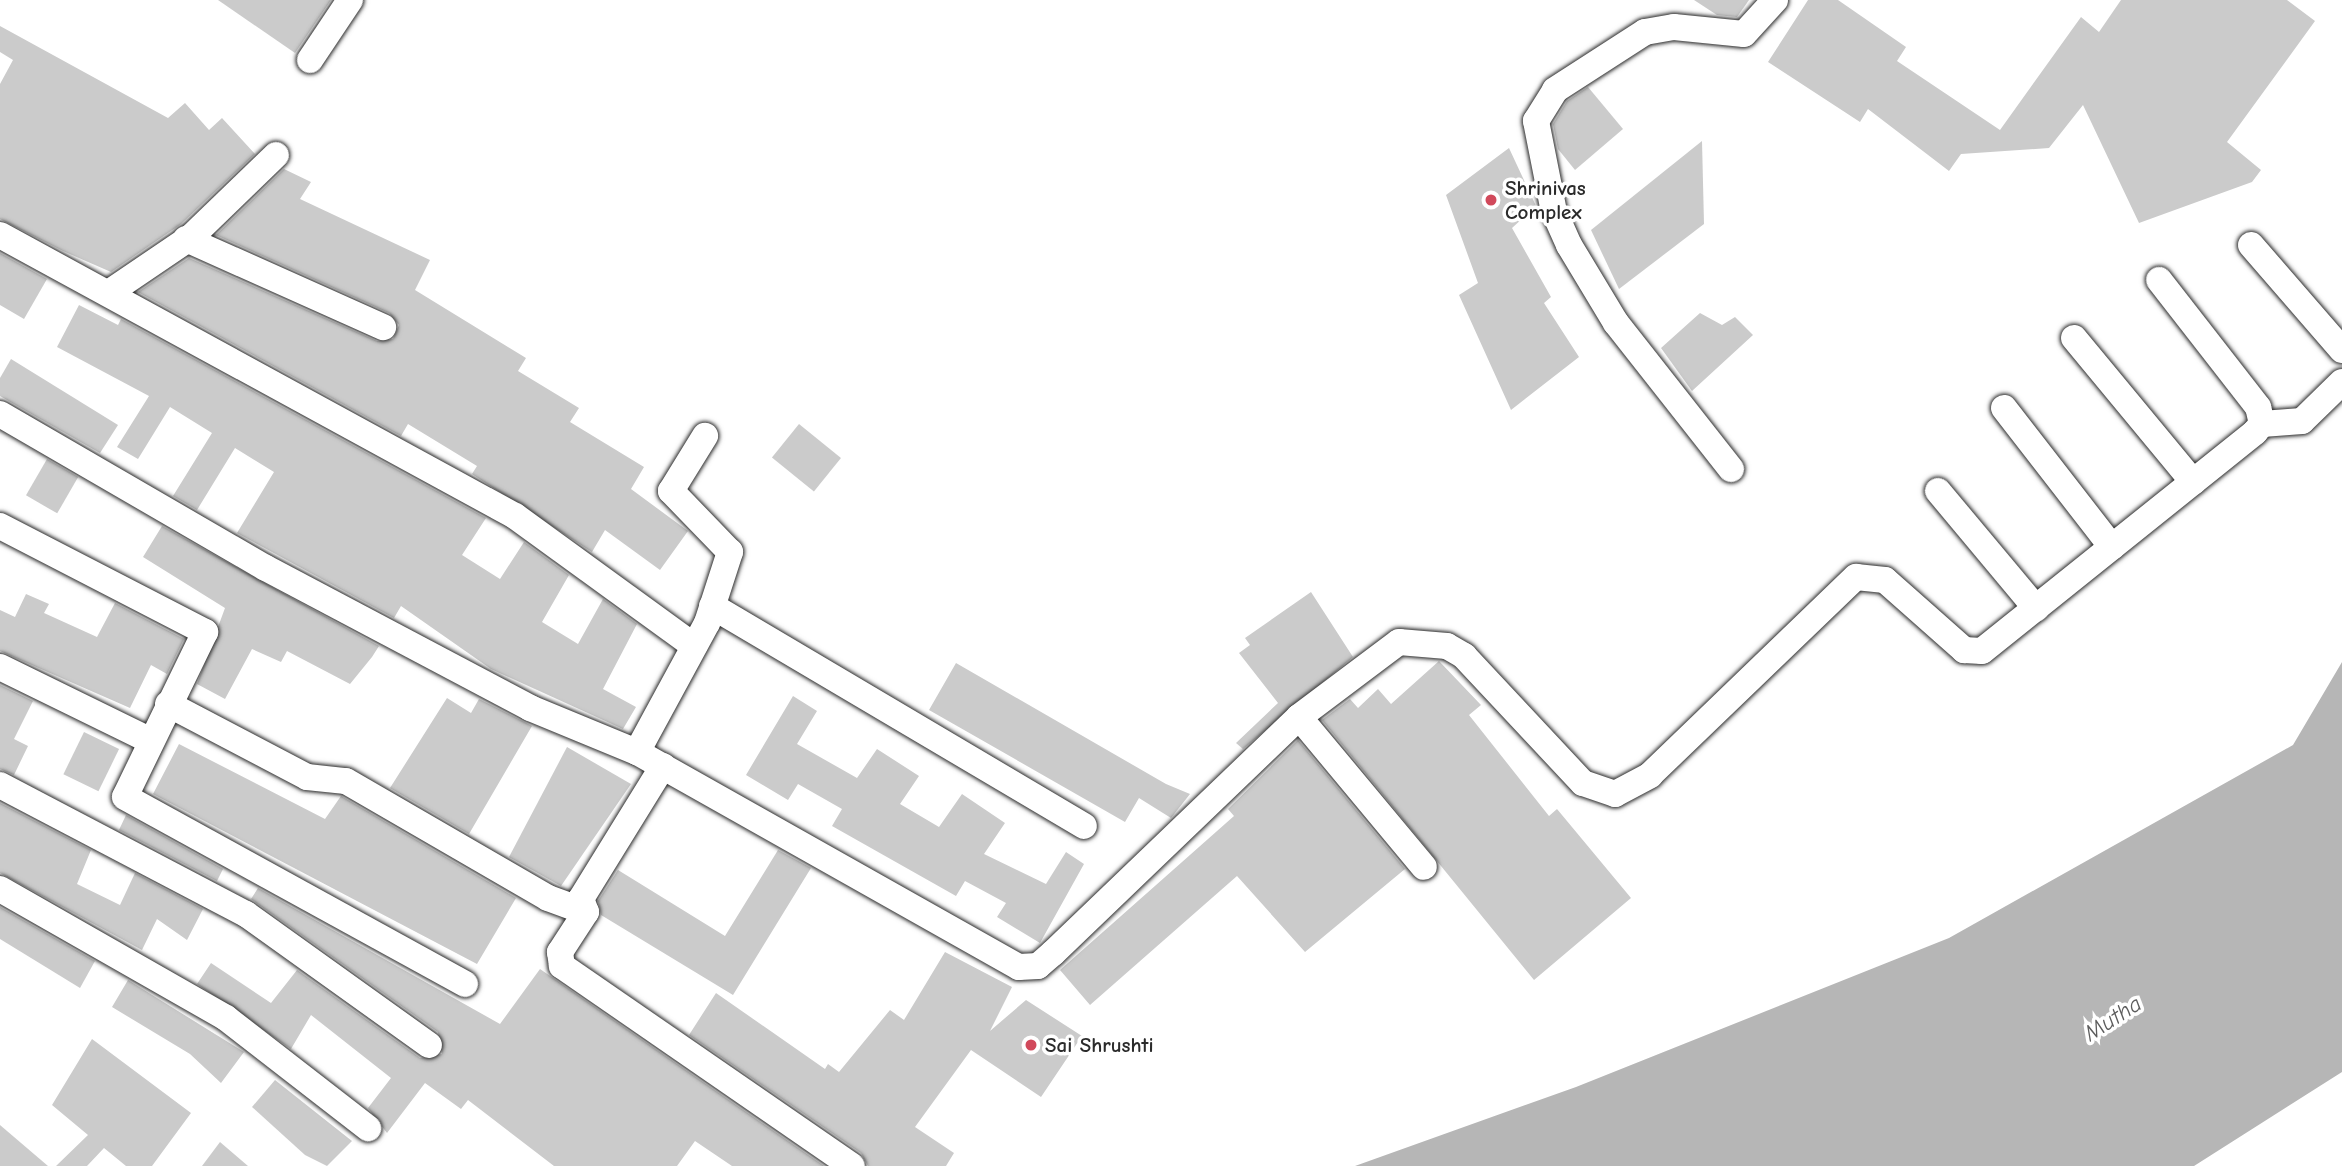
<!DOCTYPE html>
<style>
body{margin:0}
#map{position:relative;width:2342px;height:1166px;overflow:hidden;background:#fff;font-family:"Comic Neue",sans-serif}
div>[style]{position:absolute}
.water>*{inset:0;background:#b6b6b6}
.building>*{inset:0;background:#cbcbcb;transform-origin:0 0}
.roads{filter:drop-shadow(0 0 2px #2b2b2b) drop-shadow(0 0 2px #2b2b2b)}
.minor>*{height:26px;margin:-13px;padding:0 13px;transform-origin:13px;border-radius:13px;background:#fff}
.dots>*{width:19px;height:19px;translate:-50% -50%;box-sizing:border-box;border:4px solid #fff;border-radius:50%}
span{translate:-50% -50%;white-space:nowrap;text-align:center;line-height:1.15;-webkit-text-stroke:7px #fff;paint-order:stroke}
.poi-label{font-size:21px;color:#2b2b2b;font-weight:700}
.left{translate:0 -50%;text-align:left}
.water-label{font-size:23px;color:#5c5c5c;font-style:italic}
</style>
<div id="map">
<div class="water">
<i style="clip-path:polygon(2342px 662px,2342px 1072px,2194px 1166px,1355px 1166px,1576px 1087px,1949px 938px,2293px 745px)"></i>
</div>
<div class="building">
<i style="clip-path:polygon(218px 0,331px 0,295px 53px)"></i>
<i style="clip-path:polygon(1694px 0,1749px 0,1737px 17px,1717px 15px)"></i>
<i style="clip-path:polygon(1808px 0,1838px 0,1906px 47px,1897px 61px,2000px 130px,2081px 17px,2099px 32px,2121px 0,2287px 0,2315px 21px,2227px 142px,2261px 170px,2252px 182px,2139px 223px,2083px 105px,2049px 148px,1961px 154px,1949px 171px,1868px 109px,1860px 122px,1768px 62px)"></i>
<i style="clip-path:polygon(0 26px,168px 118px,185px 103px,209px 130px,222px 118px,255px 154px,181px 224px,111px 272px,63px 251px,0 219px,0 84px,13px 60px,0 52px)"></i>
<i style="clip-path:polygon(1588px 87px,1623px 129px,1575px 170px,1558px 149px,1553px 124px,1567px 101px)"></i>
<i style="clip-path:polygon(1702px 141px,1704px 224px,1619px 289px,1591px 230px)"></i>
<i style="clip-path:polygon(1509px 148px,1536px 206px,1512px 228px,1551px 297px,1544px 303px,1579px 357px,1511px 410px,1459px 295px,1478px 283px,1446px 195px)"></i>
<i style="clip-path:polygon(284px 169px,311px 182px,300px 199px,430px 260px,415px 290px,526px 358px,518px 371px,579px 408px,570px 422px,644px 467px,631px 489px,688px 531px,660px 570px,605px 530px,592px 552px,472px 474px,477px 466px,408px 424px,401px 436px,138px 292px,189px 258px,377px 341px,393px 339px,399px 325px,389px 313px,216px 235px)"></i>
<i style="clip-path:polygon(0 253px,47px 279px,24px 319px,0 305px)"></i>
<i style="clip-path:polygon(79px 305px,118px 325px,121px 319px,486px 518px,462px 555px,500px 579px,524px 542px,569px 575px,542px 622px,578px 644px,603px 599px,637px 624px,603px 689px,636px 707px,623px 729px,491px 669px,401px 606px,394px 618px,237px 533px,274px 472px,235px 448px,197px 510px,173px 496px,212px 433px,170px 407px,138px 459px,117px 447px,149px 396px,57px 347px)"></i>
<i style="clip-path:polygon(1700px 313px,1722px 325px,1735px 317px,1753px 335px,1692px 391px,1661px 348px)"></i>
<i style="clip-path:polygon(11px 359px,118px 425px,100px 453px,0 396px,0 378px)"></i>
<i style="left:799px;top:424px;width:54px;height:43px;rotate:39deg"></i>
<i style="left:47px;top:459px;width:36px;height:42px;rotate:30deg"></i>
<i style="clip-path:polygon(162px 526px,379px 646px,372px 657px,350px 684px,287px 651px,281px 662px,252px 649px,225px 699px,197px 684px,225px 608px,143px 557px)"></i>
<i style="clip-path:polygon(1311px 592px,1353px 657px,1243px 749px,1236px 743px,1278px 703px,1239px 653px,1250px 645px,1245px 638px)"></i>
<i style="clip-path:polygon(26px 594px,49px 604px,44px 613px,97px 637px,115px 603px,184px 639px,167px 674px,151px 665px,130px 708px,0 651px,0 610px,15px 617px)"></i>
<i style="clip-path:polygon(1439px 661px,1481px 705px,1469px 715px,1549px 816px,1557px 809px,1631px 898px,1534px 980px,1322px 720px,1350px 699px,1358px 708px,1378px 689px,1391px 704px)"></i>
<i style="clip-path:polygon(956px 663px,1166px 784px,1190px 794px,1171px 818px,1139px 798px,1125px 822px,929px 710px)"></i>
<i style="clip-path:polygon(0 685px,33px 701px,14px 739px,28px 746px,14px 775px,0 769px)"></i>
<i style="clip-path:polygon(793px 696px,817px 711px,797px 744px,857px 778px,877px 749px,919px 776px,900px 804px,939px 827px,962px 794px,1005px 823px,984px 854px,1046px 884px,1066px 852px,1084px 864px,1040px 943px,997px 917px,1006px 903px,965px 881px,956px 896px,832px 826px,842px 809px,798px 784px,788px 800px,746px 775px)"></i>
<i style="clip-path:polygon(447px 698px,471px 713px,479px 699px,532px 726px,469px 834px,390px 788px)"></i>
<i style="left:84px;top:732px;width:39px;height:47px;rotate:26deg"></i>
<i style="clip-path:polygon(1298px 740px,1405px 869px,1305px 952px,1237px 876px,1090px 1005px,1060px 970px,1234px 816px,1228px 809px)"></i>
<i style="clip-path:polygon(179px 744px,325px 819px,341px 796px,516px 898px,477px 964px,153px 794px)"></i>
<i style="clip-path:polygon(567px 747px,631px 784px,561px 886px,509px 857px)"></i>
<i style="clip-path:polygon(0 803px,91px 850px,77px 884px,120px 905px,135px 873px,203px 909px,187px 940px,157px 919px,142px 950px,0 873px)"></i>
<i style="clip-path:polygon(126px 815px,223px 869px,217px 881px,119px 830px)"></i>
<i style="clip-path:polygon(778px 850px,811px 868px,733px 995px,601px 915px,598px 901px,618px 870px,725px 936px)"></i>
<i style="clip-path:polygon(258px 888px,500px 1024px,540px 969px,824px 1166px,732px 1166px,695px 1141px,677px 1166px,554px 1166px,468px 1100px,461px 1109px,425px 1083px,387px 1133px,368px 1108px,391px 1078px,311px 1015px,291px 1049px,197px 984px,211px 963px,271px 1003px,297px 970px,420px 1058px,442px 1054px,438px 1032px,251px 899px)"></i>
<i style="clip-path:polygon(0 907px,95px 961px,80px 988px,0 939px)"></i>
<i style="clip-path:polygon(945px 952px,1012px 987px,990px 1031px,1026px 1000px,1082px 1036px,1041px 1097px,971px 1050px,915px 1127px,954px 1153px,946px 1166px,868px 1166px,861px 1153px,689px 1035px,716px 993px,825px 1069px,828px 1064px,839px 1072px,890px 1010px,904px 1020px)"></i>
<i style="clip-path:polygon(128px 980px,244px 1052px,221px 1083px,190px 1054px,112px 1007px)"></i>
<i style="clip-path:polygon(92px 1039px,191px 1113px,152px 1166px,126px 1166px,104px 1148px,87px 1166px,56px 1166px,88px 1135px,52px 1105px)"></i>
<i style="clip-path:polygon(275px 1080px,352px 1141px,327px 1166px,305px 1155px,252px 1107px)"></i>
<i style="clip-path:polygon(0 1125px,48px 1166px,0 1166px)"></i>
<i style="clip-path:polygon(220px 1142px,248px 1166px,202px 1166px)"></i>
</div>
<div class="roads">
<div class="minor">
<i style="left:310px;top:60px;width:72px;rotate:-56.3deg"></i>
<i style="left:0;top:235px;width:587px;rotate:28.62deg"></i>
<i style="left:515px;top:516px;width:221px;rotate:36deg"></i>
<i style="left:186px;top:239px;width:216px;rotate:24.1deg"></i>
<i style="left:2251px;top:245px;width:139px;rotate:49.1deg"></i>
<i style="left:110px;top:292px;width:98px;rotate:-34.2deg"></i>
<i style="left:191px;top:237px;width:118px;rotate:-44deg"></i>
<i style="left:2074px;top:338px;width:187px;rotate:50.4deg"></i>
<i style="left:2004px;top:408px;width:176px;rotate:52.2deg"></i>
<i style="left:0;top:414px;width:307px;rotate:30.1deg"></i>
<i style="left:266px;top:568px;width:299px;rotate:27.9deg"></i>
<i style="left:530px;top:708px;width:116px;rotate:22.4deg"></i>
<i style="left:637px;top:752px;width:147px;rotate:-61.5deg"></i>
<i style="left:707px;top:623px;width:75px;rotate:-72.1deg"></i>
<i style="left:730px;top:552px;width:85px;rotate:-134deg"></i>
<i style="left:671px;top:491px;width:65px;rotate:-58.3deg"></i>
<i style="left:2262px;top:424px;width:40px;rotate:-4.3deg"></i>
<i style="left:2302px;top:421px;width:56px;rotate:-44.3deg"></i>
<i style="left:1731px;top:469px;width:186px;rotate:-128.2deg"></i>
<i style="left:1616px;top:323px;width:91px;rotate:-121.1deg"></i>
<i style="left:1569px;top:245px;width:36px;rotate:-114deg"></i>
<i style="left:1554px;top:212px;width:93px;rotate:-101.2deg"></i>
<i style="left:1536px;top:121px;width:36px;rotate:-58deg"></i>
<i style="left:1555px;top:90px;width:107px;rotate:-32.8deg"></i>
<i style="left:1645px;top:32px;width:29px;rotate:-10deg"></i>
<i style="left:1674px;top:27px;width:70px;rotate:5.7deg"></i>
<i style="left:1744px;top:34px;width:46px;rotate:-47.6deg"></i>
<i style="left:1938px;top:491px;width:153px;rotate:50.1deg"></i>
<i style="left:0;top:526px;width:231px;rotate:27.3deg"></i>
<i style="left:205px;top:632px;width:183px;rotate:115.9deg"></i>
<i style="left:125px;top:797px;width:388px;rotate:28.8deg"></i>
<i style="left:712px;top:606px;width:432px;rotate:30.6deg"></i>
<i style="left:0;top:667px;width:166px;rotate:26.1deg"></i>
<i style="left:168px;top:704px;width:157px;rotate:27.7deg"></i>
<i style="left:307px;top:777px;width:39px;rotate:6deg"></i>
<i style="left:346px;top:781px;width:233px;rotate:30.1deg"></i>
<i style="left:548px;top:898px;width:40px;rotate:20.2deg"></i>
<i style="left:1299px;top:717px;width:195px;rotate:50.2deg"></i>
<i style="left:637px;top:752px;width:438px;rotate:29.4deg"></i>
<i style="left:1019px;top:967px;width:19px;rotate:-3deg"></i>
<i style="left:1038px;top:966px;width:20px;rotate:-41deg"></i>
<i style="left:1053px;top:953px;width:341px;rotate:-43.8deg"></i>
<i style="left:1299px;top:717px;width:125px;rotate:-36.9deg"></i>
<i style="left:1399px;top:642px;width:48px;rotate:4.8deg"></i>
<i style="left:1447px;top:646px;width:20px;rotate:30deg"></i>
<i style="left:1464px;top:656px;width:174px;rotate:46.9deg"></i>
<i style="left:1583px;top:783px;width:34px;rotate:19deg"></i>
<i style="left:1615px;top:794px;width:40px;rotate:-28deg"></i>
<i style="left:1650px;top:775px;width:286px;rotate:-43.9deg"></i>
<i style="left:1856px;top:577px;width:29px;rotate:6deg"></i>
<i style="left:1885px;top:580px;width:106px;rotate:41.5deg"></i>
<i style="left:1964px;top:650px;width:18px;rotate:3deg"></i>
<i style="left:1982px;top:651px;width:350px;rotate:-38.7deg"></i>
<i style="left:2255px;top:432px;width:11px;rotate:-49deg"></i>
<i style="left:2262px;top:424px;width:17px;rotate:-103deg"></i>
<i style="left:2258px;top:407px;width:161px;rotate:-127.9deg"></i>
<i style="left:663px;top:766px;width:156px;rotate:121.7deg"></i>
<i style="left:581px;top:899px;width:14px;rotate:69deg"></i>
<i style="left:586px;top:912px;width:48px;rotate:123deg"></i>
<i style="left:560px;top:952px;width:14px;rotate:82deg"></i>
<i style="left:562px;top:966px;width:352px;rotate:34.6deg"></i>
<i style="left:0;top:785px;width:278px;rotate:27.7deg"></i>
<i style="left:246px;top:914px;width:225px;rotate:35.6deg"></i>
<i style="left:0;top:889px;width:260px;rotate:29.7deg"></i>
<i style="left:226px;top:1018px;width:180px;rotate:37.8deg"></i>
</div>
</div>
<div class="dots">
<i style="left:1491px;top:200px;background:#d1495b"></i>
<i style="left:1031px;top:1045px;background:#d1495b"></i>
</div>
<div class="poi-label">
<span class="left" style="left:1505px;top:200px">Shrinivas<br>Complex</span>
<span class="left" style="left:1045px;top:1045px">Sai Shrushti</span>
</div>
<div class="water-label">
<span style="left:2113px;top:1019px;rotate:-33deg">Mutha</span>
</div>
</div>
